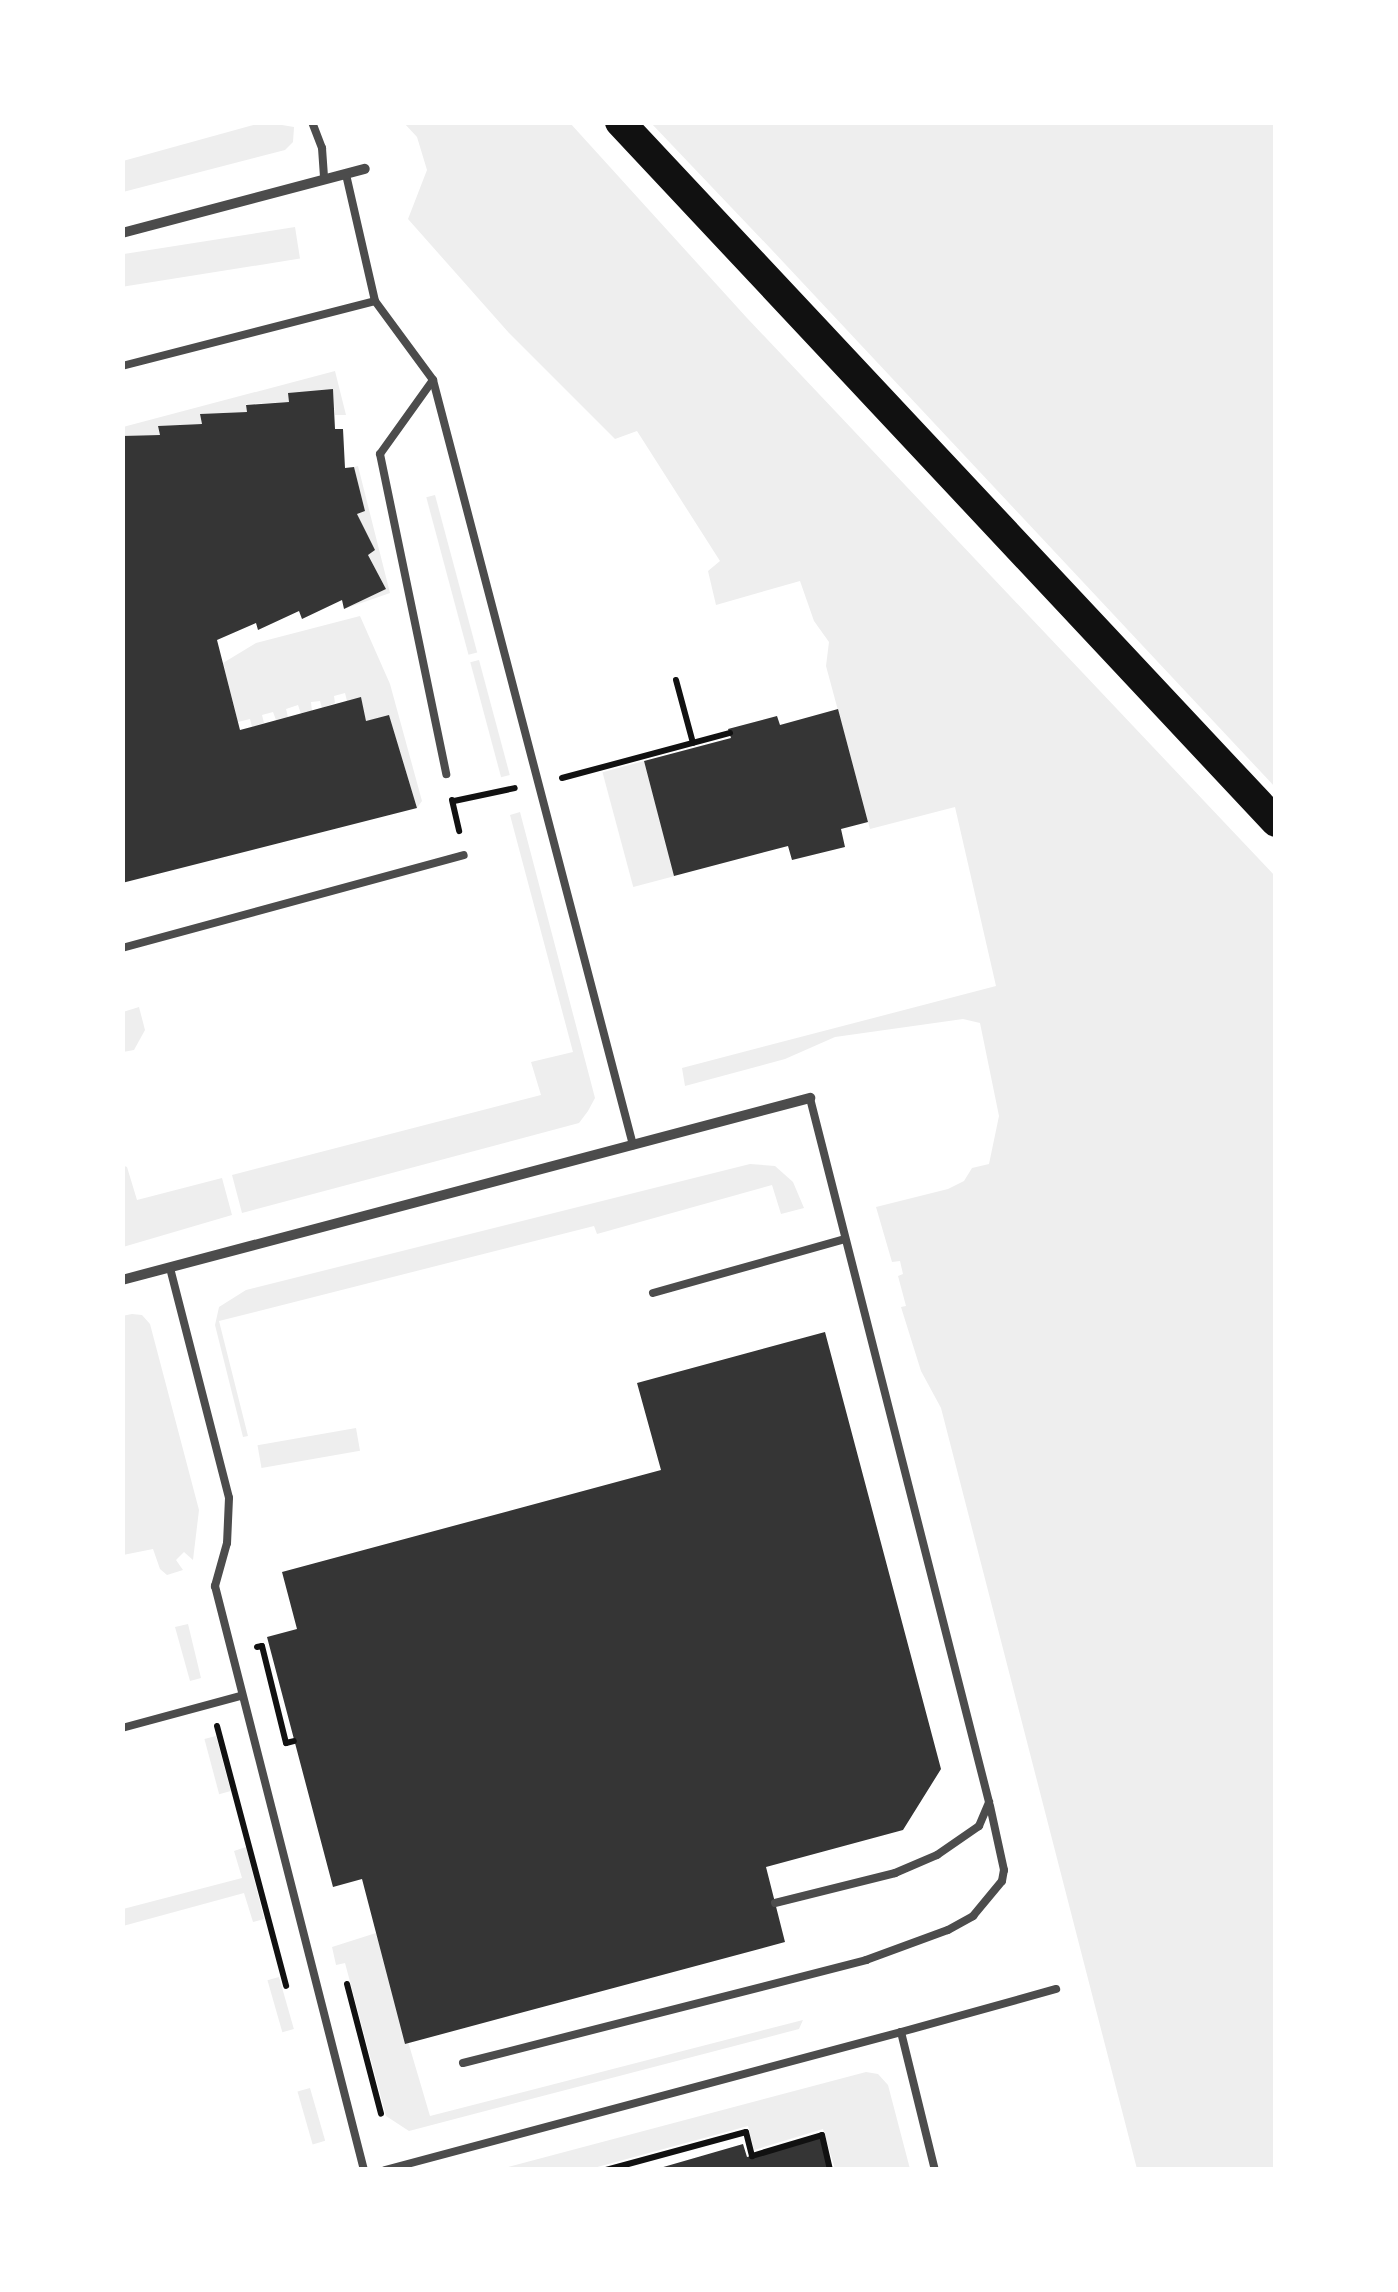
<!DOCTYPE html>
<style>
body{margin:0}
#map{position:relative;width:1398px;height:2292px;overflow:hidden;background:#fff;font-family:"Work Sans",sans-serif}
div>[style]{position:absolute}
.green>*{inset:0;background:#eee;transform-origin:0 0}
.building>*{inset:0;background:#353535}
.path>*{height:6px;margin:-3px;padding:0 3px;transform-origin:3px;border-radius:3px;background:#111}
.service>*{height:8px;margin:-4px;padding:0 4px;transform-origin:4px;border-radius:4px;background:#4c4c4c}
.minor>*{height:10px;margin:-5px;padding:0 5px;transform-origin:5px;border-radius:5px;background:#4c4c4c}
.motorway>*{height:30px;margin:-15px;padding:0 15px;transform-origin:15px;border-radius:15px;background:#111}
span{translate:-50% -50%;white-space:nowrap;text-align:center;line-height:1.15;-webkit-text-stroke:10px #fff;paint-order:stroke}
.frame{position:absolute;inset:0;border:125px solid #fff;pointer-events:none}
</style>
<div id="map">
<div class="green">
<i style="clip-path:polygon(264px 122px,294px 127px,293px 142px,285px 150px,123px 192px,123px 161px)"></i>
<i style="clip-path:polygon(404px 123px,570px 123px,747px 318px,1275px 876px,1275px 2169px,1137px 2169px,941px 1408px,921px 1371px,901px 1307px,906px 1306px,898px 1276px,903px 1274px,900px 1261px,892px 1262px,876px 1207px,948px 1189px,964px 1181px,972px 1168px,989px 1164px,999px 1116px,980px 1023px,963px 1019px,835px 1037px,785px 1059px,685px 1086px,682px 1068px,996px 986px,955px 807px,870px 829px,826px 666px,829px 642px,814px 621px,800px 581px,716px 605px,708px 571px,720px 561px,637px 431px,615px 439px,509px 333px,408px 219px,427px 170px,417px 137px)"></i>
<i style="clip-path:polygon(651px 123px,1275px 123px,1275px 787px,771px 249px)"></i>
<i style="left:295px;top:227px;width:32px;height:178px;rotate:81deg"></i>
<i style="clip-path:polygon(335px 371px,346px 415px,335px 415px,333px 390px,289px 393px,289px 402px,246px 404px,247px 412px,200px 414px,202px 424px,158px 426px,160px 435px,123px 436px,123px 427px)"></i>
<i style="clip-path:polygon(358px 466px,390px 593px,344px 609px,386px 589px,368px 555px,374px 550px,357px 514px,365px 511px,354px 467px)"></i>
<i style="left:435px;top:495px;width:163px;height:9px;rotate:75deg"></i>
<i style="clip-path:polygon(360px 616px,390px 684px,422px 801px,417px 808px,389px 716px,366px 721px,361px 698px,347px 701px,345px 693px,334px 696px,335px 703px,322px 708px,320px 701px,311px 702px,312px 711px,301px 714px,298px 705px,286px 709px,288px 717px,276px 720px,273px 712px,262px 715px,264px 723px,252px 727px,250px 719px,238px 722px,223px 663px,256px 643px)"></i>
<i style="left:479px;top:660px;width:119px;height:9px;rotate:75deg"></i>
<i style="left:644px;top:761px;width:119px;height:43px;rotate:75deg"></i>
<i style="clip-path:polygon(520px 812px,595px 1098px,588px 1111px,579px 1123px,242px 1213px,232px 1175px,541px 1095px,531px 1062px,573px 1052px,510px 815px)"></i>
<i style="clip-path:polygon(139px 1007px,145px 1030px,134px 1050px,123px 1052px,123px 1012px)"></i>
<i style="clip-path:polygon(750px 1164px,775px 1166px,793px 1182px,804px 1208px,781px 1214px,772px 1185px,597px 1234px,594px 1226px,219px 1321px,248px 1436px,243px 1437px,215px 1325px,219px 1307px,246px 1290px)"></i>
<i style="clip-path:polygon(122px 1165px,127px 1167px,137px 1200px,222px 1178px,232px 1215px,123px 1247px)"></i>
<i style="clip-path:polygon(132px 1314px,142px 1315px,150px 1324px,199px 1510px,193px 1560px,184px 1552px,176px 1560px,183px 1570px,167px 1575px,160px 1569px,153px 1549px,123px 1555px,122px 1316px)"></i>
<i style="left:356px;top:1428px;width:23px;height:100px;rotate:80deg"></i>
<i style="clip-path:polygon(188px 1624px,201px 1678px,190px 1681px,175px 1627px)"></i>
<i style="left:216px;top:1736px;width:57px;height:12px;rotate:75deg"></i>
<i style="clip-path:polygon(246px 1847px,264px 1919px,253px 1922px,244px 1893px,123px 1926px,123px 1909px,242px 1878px,234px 1851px)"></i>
<i style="clip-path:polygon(376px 1933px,430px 2116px,803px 2020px,799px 2029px,409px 2131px,386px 2116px,345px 1963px,336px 1965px,332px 1947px)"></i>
<i style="left:279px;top:1977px;width:54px;height:12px;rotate:74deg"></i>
<i style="clip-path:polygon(866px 2072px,878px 2074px,888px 2085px,910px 2169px,835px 2169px,823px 2129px,754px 2150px,748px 2126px,590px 2169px,497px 2170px)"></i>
<i style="left:310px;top:2088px;width:55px;height:13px;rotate:74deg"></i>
</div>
<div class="building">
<i style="clip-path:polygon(333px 389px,335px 429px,343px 429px,345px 468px,354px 467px,365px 511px,357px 514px,375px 550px,368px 555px,386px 589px,344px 609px,342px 600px,302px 619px,299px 611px,258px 630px,256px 623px,217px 640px,240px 730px,361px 697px,366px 721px,389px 715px,417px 808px,122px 883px,122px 436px,160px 435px,158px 426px,202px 424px,200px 414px,247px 412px,246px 405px,289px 402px,288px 393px)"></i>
<i style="clip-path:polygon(838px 709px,868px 822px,841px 829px,845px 847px,792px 860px,788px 846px,674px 876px,644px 761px,731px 738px,728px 729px,777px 716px,780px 725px)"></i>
<i style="clip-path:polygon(825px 1332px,941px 1769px,903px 1830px,766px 1867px,785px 1942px,405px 2044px,362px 1879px,333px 1887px,267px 1637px,297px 1629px,282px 1572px,661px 1470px,637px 1383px)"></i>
<i style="clip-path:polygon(821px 2137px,830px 2170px,653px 2170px,743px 2144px,747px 2157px)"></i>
</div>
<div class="path">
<i style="left:676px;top:680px;width:65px;rotate:74.9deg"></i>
<i style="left:562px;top:778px;width:174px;rotate:-15deg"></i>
<i style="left:452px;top:800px;width:32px;rotate:77deg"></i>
<i style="left:454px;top:801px;width:62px;rotate:-12deg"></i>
<i style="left:257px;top:1647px;width:5px;rotate:-11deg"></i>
<i style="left:262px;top:1646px;width:100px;rotate:76.1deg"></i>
<i style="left:286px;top:1743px;width:8px;rotate:-14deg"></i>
<i style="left:217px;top:1726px;width:269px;rotate:75.1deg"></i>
<i style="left:347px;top:1984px;width:134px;rotate:75.3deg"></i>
<i style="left:606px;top:2170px;width:145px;rotate:-15.2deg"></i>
<i style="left:746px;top:2132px;width:25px;rotate:76deg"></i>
<i style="left:752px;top:2156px;width:73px;rotate:-16.7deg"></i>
<i style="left:822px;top:2135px;width:36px;rotate:77deg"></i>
</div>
<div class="service">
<i style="left:312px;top:122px;width:28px;rotate:69deg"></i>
<i style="left:322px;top:148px;width:31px;rotate:86deg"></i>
<i style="left:375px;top:301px;width:98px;rotate:53.7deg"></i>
<i style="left:433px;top:380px;width:791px;rotate:75.35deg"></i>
<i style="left:122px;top:366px;width:261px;rotate:-14.4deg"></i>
<i style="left:375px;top:301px;width:130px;rotate:-102.9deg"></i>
<i style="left:433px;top:380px;width:91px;rotate:125.6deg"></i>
<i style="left:380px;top:454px;width:327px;rotate:78.3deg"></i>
<i style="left:122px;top:948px;width:354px;rotate:-15.2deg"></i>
<i style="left:170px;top:1268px;width:237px;rotate:75.6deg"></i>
<i style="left:229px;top:1498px;width:45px;rotate:92.5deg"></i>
<i style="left:227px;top:1543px;width:45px;rotate:105.6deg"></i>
<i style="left:215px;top:1586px;width:603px;rotate:75.69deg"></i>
<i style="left:653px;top:1293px;width:199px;rotate:-15.7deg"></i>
<i style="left:122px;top:1728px;width:123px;rotate:-15.1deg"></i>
<i style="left:775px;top:1903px;width:124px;rotate:-14deg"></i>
<i style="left:895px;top:1873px;width:46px;rotate:-23.2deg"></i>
<i style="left:937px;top:1855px;width:51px;rotate:-34.6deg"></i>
<i style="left:979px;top:1826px;width:26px;rotate:-67deg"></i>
<i style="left:989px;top:1802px;width:726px;rotate:-104.27deg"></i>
<i style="left:901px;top:2032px;width:161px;rotate:-15.5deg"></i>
<i style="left:463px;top:2063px;width:416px;rotate:-14.3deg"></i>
<i style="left:866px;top:1960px;width:87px;rotate:-20.1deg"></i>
<i style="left:948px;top:1930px;width:29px;rotate:-29deg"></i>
<i style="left:973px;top:1916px;width:45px;rotate:-50.4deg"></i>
<i style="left:1002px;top:1881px;width:11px;rotate:-80deg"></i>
<i style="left:1004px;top:1870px;width:66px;rotate:-102.3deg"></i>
<i style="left:385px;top:2170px;width:534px;rotate:-14.97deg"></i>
<i style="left:901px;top:2032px;width:142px;rotate:76.2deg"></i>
</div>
<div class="minor">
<i style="left:122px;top:233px;width:251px;rotate:-14.8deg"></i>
<i style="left:122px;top:1280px;width:712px;rotate:-14.82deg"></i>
</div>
<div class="motorway">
<i style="left:620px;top:122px;width:959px;rotate:46.86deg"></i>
</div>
<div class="frame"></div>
</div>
